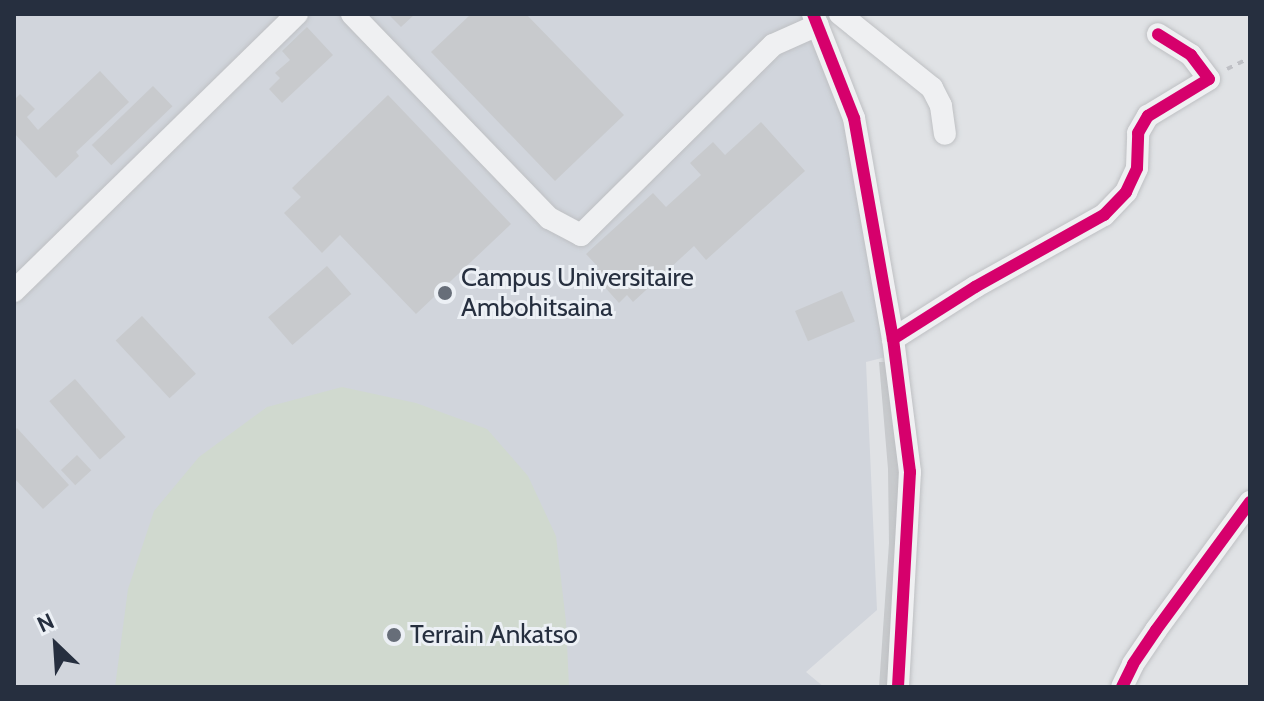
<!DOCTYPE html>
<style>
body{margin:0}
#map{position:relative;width:1264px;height:701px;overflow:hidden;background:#e0e2e5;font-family:Cabin,sans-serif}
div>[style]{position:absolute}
.built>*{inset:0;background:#d1d5dc}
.green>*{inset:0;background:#d0d9cf}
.building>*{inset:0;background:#c8cacd;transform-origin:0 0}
.path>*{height:4px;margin-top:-2px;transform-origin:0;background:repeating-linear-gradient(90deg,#bfc0c5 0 6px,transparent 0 12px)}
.roads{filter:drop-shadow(0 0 2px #bec0c3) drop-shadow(0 0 2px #bec0c3)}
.minor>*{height:22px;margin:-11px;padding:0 11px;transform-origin:11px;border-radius:11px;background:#eff0f2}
.cycleway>*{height:12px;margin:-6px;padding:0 6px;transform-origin:6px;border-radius:6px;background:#d6006c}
.dots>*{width:22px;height:22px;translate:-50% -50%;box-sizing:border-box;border:4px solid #ecf0f5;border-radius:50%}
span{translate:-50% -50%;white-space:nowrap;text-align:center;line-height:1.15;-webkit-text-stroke:6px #ecf0f5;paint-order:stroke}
.poi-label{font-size:26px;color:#262f3f}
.left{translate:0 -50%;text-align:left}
.frame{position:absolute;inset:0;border:16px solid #262f3f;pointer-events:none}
.north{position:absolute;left:16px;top:605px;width:80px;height:80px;-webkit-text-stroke:6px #ecf0f5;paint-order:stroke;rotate:335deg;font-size:22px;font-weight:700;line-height:32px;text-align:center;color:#262f3f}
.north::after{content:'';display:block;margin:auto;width:28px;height:36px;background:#262f3f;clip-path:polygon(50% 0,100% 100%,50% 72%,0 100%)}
</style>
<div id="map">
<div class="built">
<i style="clip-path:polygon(14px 14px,803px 14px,843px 120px,886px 357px,866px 362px,877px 610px,806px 672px,824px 687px,14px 687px)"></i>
</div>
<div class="green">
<i style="clip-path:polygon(342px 387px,416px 403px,487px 429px,528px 476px,556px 536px,566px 622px,569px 687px,115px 687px,128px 589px,154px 511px,199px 457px,267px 407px)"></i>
</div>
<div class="building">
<i style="clip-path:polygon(388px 14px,415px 14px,401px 27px)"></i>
<i style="clip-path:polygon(471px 14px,526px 14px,624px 115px,555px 181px,431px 52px)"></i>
<i style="clip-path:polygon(307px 27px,333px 55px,282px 103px,269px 89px,280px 78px,275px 73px,290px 60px,282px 51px)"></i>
<i style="clip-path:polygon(100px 71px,129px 102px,76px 152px,79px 156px,56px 178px,14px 133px,14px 100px,20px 94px,35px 109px,27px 117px,38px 130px)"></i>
<i style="left:153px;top:86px;width:28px;height:85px;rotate:46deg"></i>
<i style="clip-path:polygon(388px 95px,511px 224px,416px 314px,340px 235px,322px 253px,284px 213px,301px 197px,292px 188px)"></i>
<i style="clip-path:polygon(761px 122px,805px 171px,706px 260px,694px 246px,633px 302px,627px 295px,619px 303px,593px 274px,599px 268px,586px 254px,653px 193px,666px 207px,701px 175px,690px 163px,713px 142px,725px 155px)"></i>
<i style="left:327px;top:266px;width:37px;height:78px;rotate:49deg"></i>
<i style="left:842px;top:291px;width:33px;height:51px;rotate:67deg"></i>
<i style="left:142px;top:316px;width:79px;height:36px;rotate:47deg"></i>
<i style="clip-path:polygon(879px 362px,890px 362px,898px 469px,900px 543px,890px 687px,879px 687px,889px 543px,888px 469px)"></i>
<i style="left:75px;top:379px;width:77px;height:34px;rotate:49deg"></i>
<i style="clip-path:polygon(17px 428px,69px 485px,43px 509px,14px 478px,14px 431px)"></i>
<i style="left:77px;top:455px;width:21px;height:22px;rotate:47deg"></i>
</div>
<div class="path">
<i style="left:1227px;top:69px;width:25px;rotate:-26deg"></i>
</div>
<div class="roads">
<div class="minor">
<i style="left:352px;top:14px;width:284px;rotate:46deg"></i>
<i style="left:549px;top:218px;width:36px;rotate:28deg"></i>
<i style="left:581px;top:235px;width:270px;rotate:-44.7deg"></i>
<i style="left:773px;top:45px;width:49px;rotate:-24deg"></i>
<i style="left:813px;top:14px;width:112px;rotate:68.5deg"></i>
<i style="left:854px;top:118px;width:224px;rotate:80deg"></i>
<i style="left:893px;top:339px;width:134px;rotate:82.7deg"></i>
<i style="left:910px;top:472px;width:215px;rotate:93.2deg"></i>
<i style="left:840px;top:14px;width:118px;rotate:38.8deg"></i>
<i style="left:932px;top:88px;width:20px;rotate:63deg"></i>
<i style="left:941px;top:106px;width:28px;rotate:82deg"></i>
<i style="left:14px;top:291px;width:396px;rotate:-44.4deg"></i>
<i style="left:893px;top:339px;width:97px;rotate:-32.4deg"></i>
<i style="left:975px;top:287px;width:148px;rotate:-29.2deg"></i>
<i style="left:1104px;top:215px;width:32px;rotate:-46deg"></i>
<i style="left:1126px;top:192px;width:26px;rotate:-65deg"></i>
<i style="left:1137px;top:168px;width:35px;rotate:-88deg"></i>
<i style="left:1138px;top:133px;width:20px;rotate:-60deg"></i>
<i style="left:1148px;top:116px;width:71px;rotate:-31.2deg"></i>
<i style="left:1209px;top:79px;width:30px;rotate:-127deg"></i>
<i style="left:1191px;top:55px;width:39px;rotate:-148deg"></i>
<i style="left:1122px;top:687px;width:25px;rotate:-64deg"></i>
<i style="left:1133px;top:664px;width:41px;rotate:-55.9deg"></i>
<i style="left:1156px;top:630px;width:159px;rotate:-53.7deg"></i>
</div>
</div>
<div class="cycleway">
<i style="left:813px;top:14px;width:112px;rotate:68.5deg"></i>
<i style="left:854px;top:118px;width:224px;rotate:80deg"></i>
<i style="left:893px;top:339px;width:134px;rotate:82.7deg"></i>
<i style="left:910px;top:472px;width:215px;rotate:93.2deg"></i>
<i style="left:893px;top:339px;width:97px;rotate:-32.4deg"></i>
<i style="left:975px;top:287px;width:148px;rotate:-29.2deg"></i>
<i style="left:1104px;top:215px;width:32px;rotate:-46deg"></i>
<i style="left:1126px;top:192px;width:26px;rotate:-65deg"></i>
<i style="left:1137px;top:168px;width:35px;rotate:-88deg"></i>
<i style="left:1138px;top:133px;width:20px;rotate:-60deg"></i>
<i style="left:1148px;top:116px;width:71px;rotate:-31.2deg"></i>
<i style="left:1209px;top:79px;width:30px;rotate:-127deg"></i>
<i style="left:1191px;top:55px;width:39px;rotate:-148deg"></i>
<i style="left:1122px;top:687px;width:25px;rotate:-64deg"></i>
<i style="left:1133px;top:664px;width:41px;rotate:-55.9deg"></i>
<i style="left:1156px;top:630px;width:159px;rotate:-53.7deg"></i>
</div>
<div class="dots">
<i style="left:445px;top:293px;background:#676e79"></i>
<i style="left:394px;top:635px;background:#676e79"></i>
</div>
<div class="poi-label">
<span class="left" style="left:461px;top:293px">Campus Universitaire<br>Ambohitsaina</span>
<span class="left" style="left:410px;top:635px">Terrain Ankatso</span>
</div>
<div class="frame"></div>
<div class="north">N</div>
</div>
